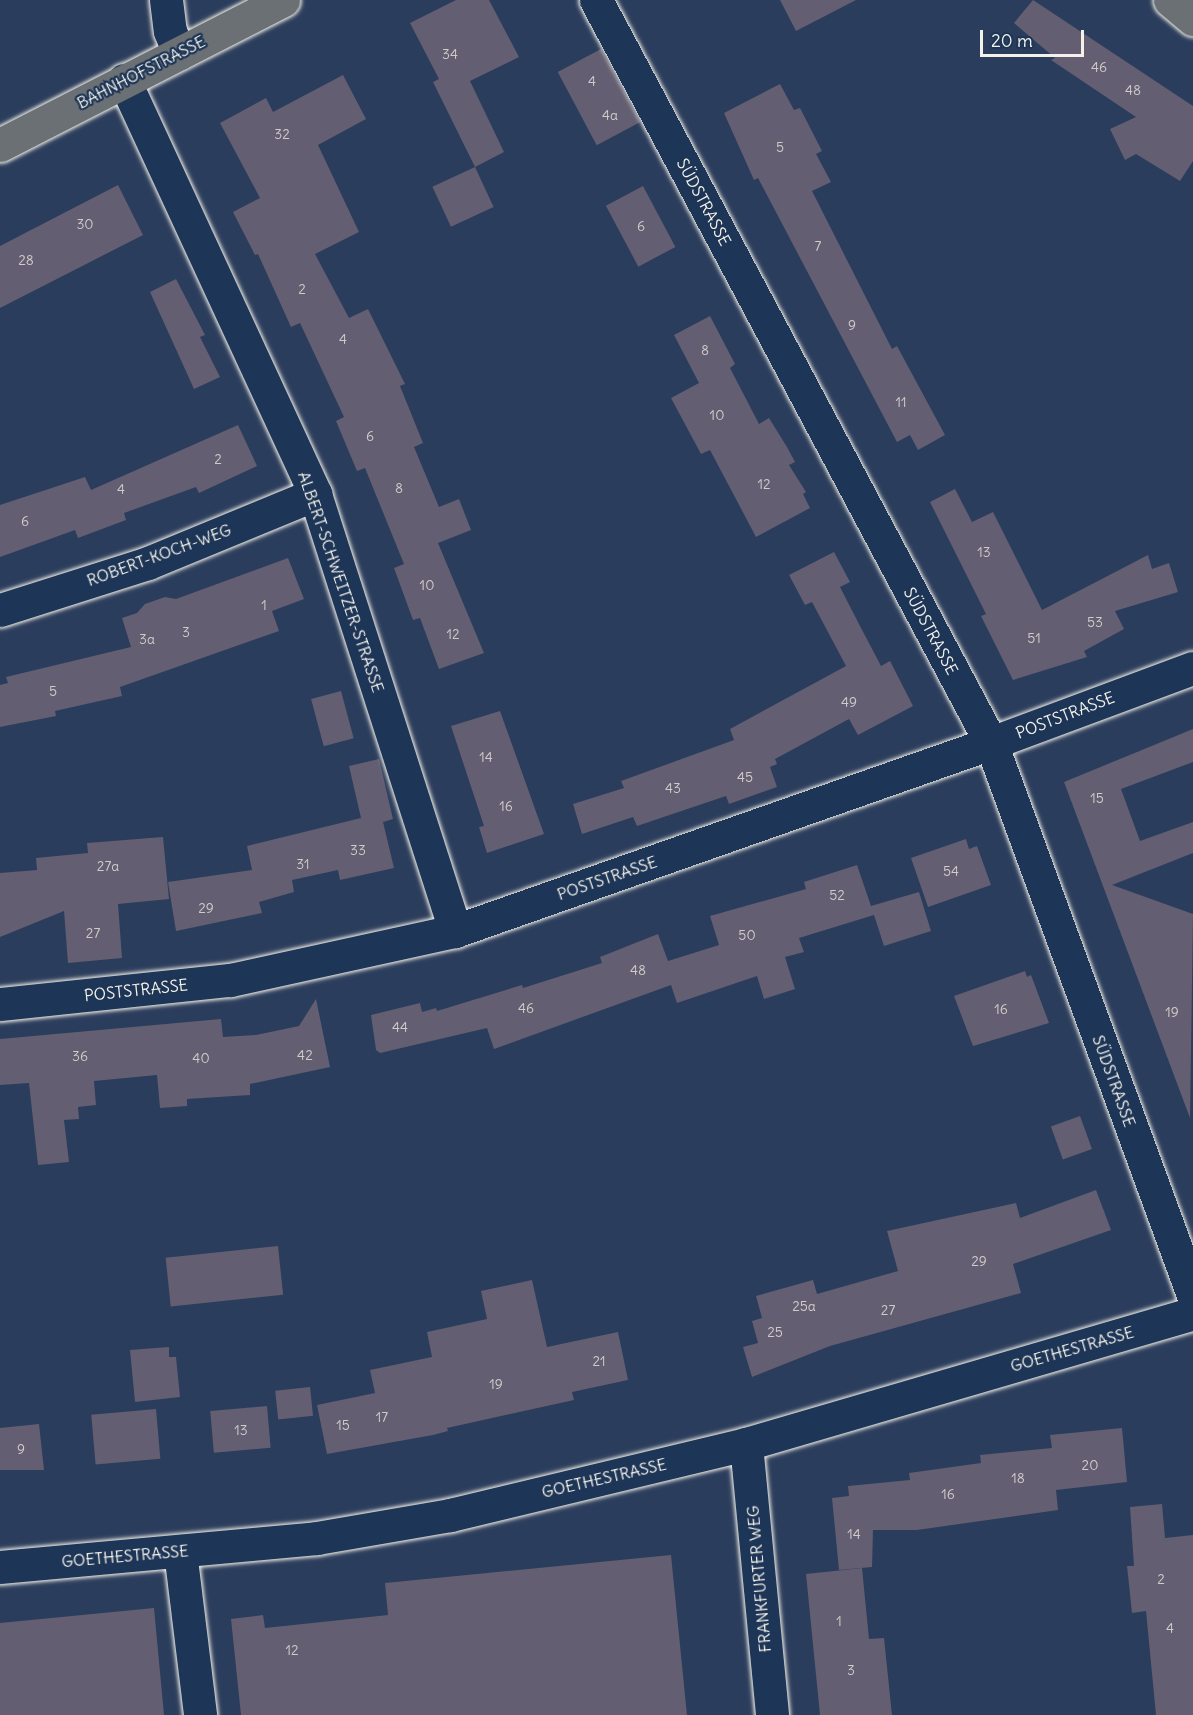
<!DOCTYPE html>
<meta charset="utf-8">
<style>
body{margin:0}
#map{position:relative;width:1193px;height:1715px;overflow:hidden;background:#2b3d5c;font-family:Delius,sans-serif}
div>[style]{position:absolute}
.building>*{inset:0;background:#635e71;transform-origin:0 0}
.roads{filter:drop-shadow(0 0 2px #f4f1e8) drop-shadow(0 0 2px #f4f1e8)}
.minor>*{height:33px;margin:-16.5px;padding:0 16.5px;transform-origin:16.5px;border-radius:16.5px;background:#1d3557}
.major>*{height:33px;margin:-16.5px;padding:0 16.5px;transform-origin:16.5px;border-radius:16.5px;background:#6a7074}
span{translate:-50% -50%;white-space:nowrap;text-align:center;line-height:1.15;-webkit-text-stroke:4.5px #1d3557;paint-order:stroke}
.number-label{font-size:14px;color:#d0ccca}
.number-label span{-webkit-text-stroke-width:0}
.street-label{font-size:16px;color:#f4f1e8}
.scale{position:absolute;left:980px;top:30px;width:104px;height:27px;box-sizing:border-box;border:3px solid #f4f1e8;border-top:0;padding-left:8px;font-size:18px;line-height:21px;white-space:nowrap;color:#f4f1e8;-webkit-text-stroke:4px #1d3557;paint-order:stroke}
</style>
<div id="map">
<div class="building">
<i style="clip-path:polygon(456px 0,489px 0,519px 57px,470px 81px,504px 152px,475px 167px,433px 82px,439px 79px,410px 23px)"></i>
<i style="clip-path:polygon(780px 0,856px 0,796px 31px)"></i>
<i style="clip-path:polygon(1033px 0,1193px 106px,1193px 161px,1180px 181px,1136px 154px,1125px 160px,1110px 129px,1136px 117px,1051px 60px,1055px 58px,1014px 23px)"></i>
<i style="left:601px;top:49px;width:83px;height:49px;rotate:62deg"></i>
<i style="clip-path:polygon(343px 75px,366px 119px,318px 145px,359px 232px,315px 254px,349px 318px,368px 309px,405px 384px,400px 386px,423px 443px,414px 447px,439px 507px,459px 499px,471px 530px,438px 543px,484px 653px,439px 669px,420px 618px,413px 620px,394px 568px,404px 564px,365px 468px,357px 471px,336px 421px,344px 417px,300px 323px,291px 327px,258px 254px,255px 255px,233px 212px,260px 198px,220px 123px,266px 98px,273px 112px)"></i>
<i style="clip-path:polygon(780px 84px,794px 110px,800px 108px,822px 151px,816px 154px,831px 182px,812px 191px,892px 349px,897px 346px,945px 435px,918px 450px,910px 435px,897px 442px,758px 178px,754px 180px,724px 113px)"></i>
<i style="left:475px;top:167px;width:44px;height:47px;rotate:65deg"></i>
<i style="clip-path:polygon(118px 185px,143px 235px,0 308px,0 246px)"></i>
<i style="left:643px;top:186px;width:69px;height:42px;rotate:62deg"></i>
<i style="clip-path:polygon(176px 279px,205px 335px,200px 337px,220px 377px,194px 389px,150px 292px)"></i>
<i style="clip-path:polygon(710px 316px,735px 364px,730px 368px,759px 424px,769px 418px,787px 447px,795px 462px,789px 465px,806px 492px,803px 494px,810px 508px,756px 537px,710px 450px,701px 454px,671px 398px,699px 383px,674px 335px)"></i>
<i style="clip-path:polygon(238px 425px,257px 466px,199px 493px,196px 487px,124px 513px,126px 520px,78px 538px,75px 530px,0 557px,0 505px,85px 477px,91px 490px)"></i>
<i style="clip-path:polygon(955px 489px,972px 522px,993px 512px,1042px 610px,1148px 555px,1152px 569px,1169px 563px,1178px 592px,1115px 611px,1124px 629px,1084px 651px,1087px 657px,1013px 680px,981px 616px,986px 614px,930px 502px)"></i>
<i style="clip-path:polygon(834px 552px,850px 582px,840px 587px,860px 626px,881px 666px,890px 661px,913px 706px,858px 735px,849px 719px,775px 759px,777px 764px,770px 767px,777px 787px,729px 804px,726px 796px,637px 826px,633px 817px,582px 834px,573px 804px,624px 788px,621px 781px,734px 740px,730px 729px,846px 666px,812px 602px,805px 605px,789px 575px)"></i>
<i style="clip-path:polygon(288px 558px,304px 599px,272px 611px,279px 631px,120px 687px,122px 696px,55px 711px,56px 716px,0 727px,0 685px,8px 683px,6px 677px,131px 647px,122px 618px,137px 613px,145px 604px,165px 597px,176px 599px)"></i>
<i style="left:341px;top:691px;width:49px;height:31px;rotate:75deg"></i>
<i style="clip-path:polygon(500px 711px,544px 834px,487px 853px,479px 827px,484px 826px,451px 726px)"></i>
<i style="clip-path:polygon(1193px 729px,1193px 762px,1121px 789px,1140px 841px,1193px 822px,1193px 853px,1112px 885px,1193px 914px,1190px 1118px,1064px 782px)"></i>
<i style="clip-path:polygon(379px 759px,393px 819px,383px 822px,394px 868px,340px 880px,338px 870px,292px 880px,294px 892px,259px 902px,262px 913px,176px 931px,168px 882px,252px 870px,247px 846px,361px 818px,349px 766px)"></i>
<i style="clip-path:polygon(163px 837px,169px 899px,118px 904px,122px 958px,68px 963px,64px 911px,0 937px,0 873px,37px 870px,36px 858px,88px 853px,87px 843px)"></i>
<i style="clip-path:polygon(966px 839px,969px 849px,977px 846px,991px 885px,928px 907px,911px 858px)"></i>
<i style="clip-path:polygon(857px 865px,871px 906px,919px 892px,931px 931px,884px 946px,874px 915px,799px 938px,804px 952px,785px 957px,795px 989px,764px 999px,757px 976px,677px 1003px,671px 985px,494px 1049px,487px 1028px,380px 1053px,376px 1050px,371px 1015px,420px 1003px,422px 1012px,436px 1008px,437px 1011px,522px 985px,523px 988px,602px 963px,600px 957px,658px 934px,668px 961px,719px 945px,710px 916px,806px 889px,804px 882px)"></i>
<i style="clip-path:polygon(1025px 971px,1027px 977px,1031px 975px,1049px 1023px,973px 1046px,954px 996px)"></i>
<i style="clip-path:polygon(316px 999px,330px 1067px,250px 1084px,250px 1095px,187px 1099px,187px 1106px,160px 1108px,157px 1075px,94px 1081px,96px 1105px,78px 1107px,79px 1119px,64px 1120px,69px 1162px,38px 1165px,29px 1083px,0 1085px,0 1039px,221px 1019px,223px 1037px,256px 1035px,299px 1026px)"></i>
<i style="left:1080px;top:1116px;width:35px;height:31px;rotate:70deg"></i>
<i style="clip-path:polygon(1096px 1190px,1111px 1230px,1013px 1264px,1021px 1293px,830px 1346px,752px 1377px,743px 1347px,758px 1343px,752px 1321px,762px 1318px,756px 1296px,813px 1280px,817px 1294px,898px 1271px,887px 1231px,1016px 1203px,1020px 1218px)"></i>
<i style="left:278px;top:1246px;width:49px;height:113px;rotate:84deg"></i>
<i style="clip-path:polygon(532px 1280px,547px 1347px,618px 1332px,628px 1380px,572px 1392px,574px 1400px,447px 1428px,448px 1431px,433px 1435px,327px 1454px,317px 1405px,375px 1393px,370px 1370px,432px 1357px,427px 1332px,487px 1319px,481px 1291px)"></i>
<i style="clip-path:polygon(169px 1347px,169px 1357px,176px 1357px,180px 1397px,135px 1402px,130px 1350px)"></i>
<i style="left:310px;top:1387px;width:29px;height:35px;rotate:84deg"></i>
<i style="left:267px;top:1406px;width:42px;height:57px;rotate:85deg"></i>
<i style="left:156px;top:1409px;width:50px;height:65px;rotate:85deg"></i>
<i style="clip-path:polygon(39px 1424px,44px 1470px,0 1470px,0 1428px)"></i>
<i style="clip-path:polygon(1122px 1428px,1127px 1482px,1056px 1490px,1058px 1510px,917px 1530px,873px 1530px,872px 1567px,839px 1570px,832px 1498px,849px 1496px,848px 1486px,910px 1480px,909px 1473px,981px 1463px,980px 1455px,1052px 1448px,1050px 1435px)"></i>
<i style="clip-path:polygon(1162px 1504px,1165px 1538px,1193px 1535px,1193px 1715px,1156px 1715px,1146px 1611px,1132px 1613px,1127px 1566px,1134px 1566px,1130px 1507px)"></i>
<i style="clip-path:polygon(671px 1555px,687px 1715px,241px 1715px,231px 1619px,263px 1615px,265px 1628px,388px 1615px,385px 1583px)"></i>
<i style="clip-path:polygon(862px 1568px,869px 1639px,884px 1638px,892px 1715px,820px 1715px,806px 1574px)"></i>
<i style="clip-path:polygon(154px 1608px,164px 1715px,0 1715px,0 1623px)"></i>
</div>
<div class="roads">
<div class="minor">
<i style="left:166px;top:0;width:31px;rotate:83deg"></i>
<i style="left:170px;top:31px;width:24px;rotate:68deg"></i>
<i style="left:596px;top:0;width:841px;rotate:62deg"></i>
<i style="left:991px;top:743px;width:588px;rotate:69.9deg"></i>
<i style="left:124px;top:80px;width:456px;rotate:65.2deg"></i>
<i style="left:315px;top:494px;width:459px;rotate:72.2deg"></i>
<i style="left:0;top:610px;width:155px;rotate:-17.6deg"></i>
<i style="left:148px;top:563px;width:181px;rotate:-22.4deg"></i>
<i style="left:0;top:1004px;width:231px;rotate:-6deg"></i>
<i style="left:230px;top:980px;width:230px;rotate:-12.3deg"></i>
<i style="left:455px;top:931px;width:568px;rotate:-19.33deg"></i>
<i style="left:991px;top:743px;width:215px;rotate:-20.4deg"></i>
<i style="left:746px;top:1444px;width:272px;rotate:84.5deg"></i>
<i style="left:180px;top:1551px;width:165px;rotate:83deg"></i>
<i style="left:0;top:1567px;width:318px;rotate:-5.2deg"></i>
<i style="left:317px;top:1538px;width:135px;rotate:-9.8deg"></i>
<i style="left:450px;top:1515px;width:304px;rotate:-13.5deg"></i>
<i style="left:746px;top:1444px;width:466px;rotate:-16.3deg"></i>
</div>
<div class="major">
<i style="left:1170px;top:0;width:30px;rotate:40deg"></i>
<i style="left:0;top:145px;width:318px;rotate:-27.1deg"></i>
</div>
</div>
<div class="number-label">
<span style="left:450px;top:54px">34</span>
<span style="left:1099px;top:67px">46</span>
<span style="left:592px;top:81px">4</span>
<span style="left:1133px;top:90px">48</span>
<span style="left:610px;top:115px">4a</span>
<span style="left:282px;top:134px">32</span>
<span style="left:780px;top:147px">5</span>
<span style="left:85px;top:224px">30</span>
<span style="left:641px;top:226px">6</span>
<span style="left:818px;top:246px">7</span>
<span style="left:26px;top:260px">28</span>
<span style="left:302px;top:289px">2</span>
<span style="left:852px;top:325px">9</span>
<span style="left:343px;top:339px">4</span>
<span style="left:705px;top:350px">8</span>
<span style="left:901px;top:402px">11</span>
<span style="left:717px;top:415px">10</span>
<span style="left:370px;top:436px">6</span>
<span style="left:218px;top:459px">2</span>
<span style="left:764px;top:484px">12</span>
<span style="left:399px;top:488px">8</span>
<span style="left:121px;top:489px">4</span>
<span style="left:25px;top:521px">6</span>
<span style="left:984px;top:552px">13</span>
<span style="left:427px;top:585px">10</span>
<span style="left:264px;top:605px">1</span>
<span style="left:1095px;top:622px">53</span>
<span style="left:186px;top:632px">3</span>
<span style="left:453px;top:634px">12</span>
<span style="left:1034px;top:638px">51</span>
<span style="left:147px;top:639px">3a</span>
<span style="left:53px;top:691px">5</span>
<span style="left:849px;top:702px">49</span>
<span style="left:486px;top:757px">14</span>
<span style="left:745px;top:777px">45</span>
<span style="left:673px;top:788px">43</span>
<span style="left:1097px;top:798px">15</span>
<span style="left:506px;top:806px">16</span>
<span style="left:358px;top:850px">33</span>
<span style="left:303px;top:864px">31</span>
<span style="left:108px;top:866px">27a</span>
<span style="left:951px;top:871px">54</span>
<span style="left:837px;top:895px">52</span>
<span style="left:206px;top:908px">29</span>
<span style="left:93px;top:933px">27</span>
<span style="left:747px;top:935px">50</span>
<span style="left:638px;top:970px">48</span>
<span style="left:526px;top:1008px">46</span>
<span style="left:1001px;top:1009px">16</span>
<span style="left:1172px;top:1012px">19</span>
<span style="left:400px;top:1027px">44</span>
<span style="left:305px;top:1055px">42</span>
<span style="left:80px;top:1056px">36</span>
<span style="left:201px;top:1058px">40</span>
<span style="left:979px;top:1261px">29</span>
<span style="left:804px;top:1306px">25a</span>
<span style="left:888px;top:1310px">27</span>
<span style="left:775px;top:1332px">25</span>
<span style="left:599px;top:1361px">21</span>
<span style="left:496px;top:1384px">19</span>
<span style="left:382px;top:1417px">17</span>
<span style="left:343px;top:1425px">15</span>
<span style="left:241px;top:1430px">13</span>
<span style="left:21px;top:1449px">9</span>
<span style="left:1090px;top:1465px">20</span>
<span style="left:1018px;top:1478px">18</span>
<span style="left:948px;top:1494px">16</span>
<span style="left:854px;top:1534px">14</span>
<span style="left:1161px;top:1579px">2</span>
<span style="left:839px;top:1621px">1</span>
<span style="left:1170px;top:1628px">4</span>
<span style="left:292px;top:1650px">12</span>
<span style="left:851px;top:1670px">3</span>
</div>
<div class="street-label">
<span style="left:141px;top:72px;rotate:-27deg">BAHNHOFSTRASSE</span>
<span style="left:704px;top:202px;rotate:62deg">SÜDSTRASSE</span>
<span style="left:159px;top:555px;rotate:-20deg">ROBERT-KOCH-WEG</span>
<span style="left:341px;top:582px;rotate:71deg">ALBERT-SCHWEITZER-STRASSE</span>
<span style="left:931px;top:631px;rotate:62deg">SÜDSTRASSE</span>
<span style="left:1065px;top:715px;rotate:-21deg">POSTSTRASSE</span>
<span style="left:607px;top:878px;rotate:-19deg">POSTSTRASSE</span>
<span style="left:136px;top:990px;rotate:-6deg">POSTSTRASSE</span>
<span style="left:1114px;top:1081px;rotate:70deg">SÜDSTRASSE</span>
<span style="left:1072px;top:1349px;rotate:-16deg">GOETHESTRASSE</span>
<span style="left:604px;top:1478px;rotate:-13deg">GOETHESTRASSE</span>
<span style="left:125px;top:1556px;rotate:-5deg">GOETHESTRASSE</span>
<span style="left:759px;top:1579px;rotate:-95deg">FRANKFURTER WEG</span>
</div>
<div class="scale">20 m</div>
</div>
